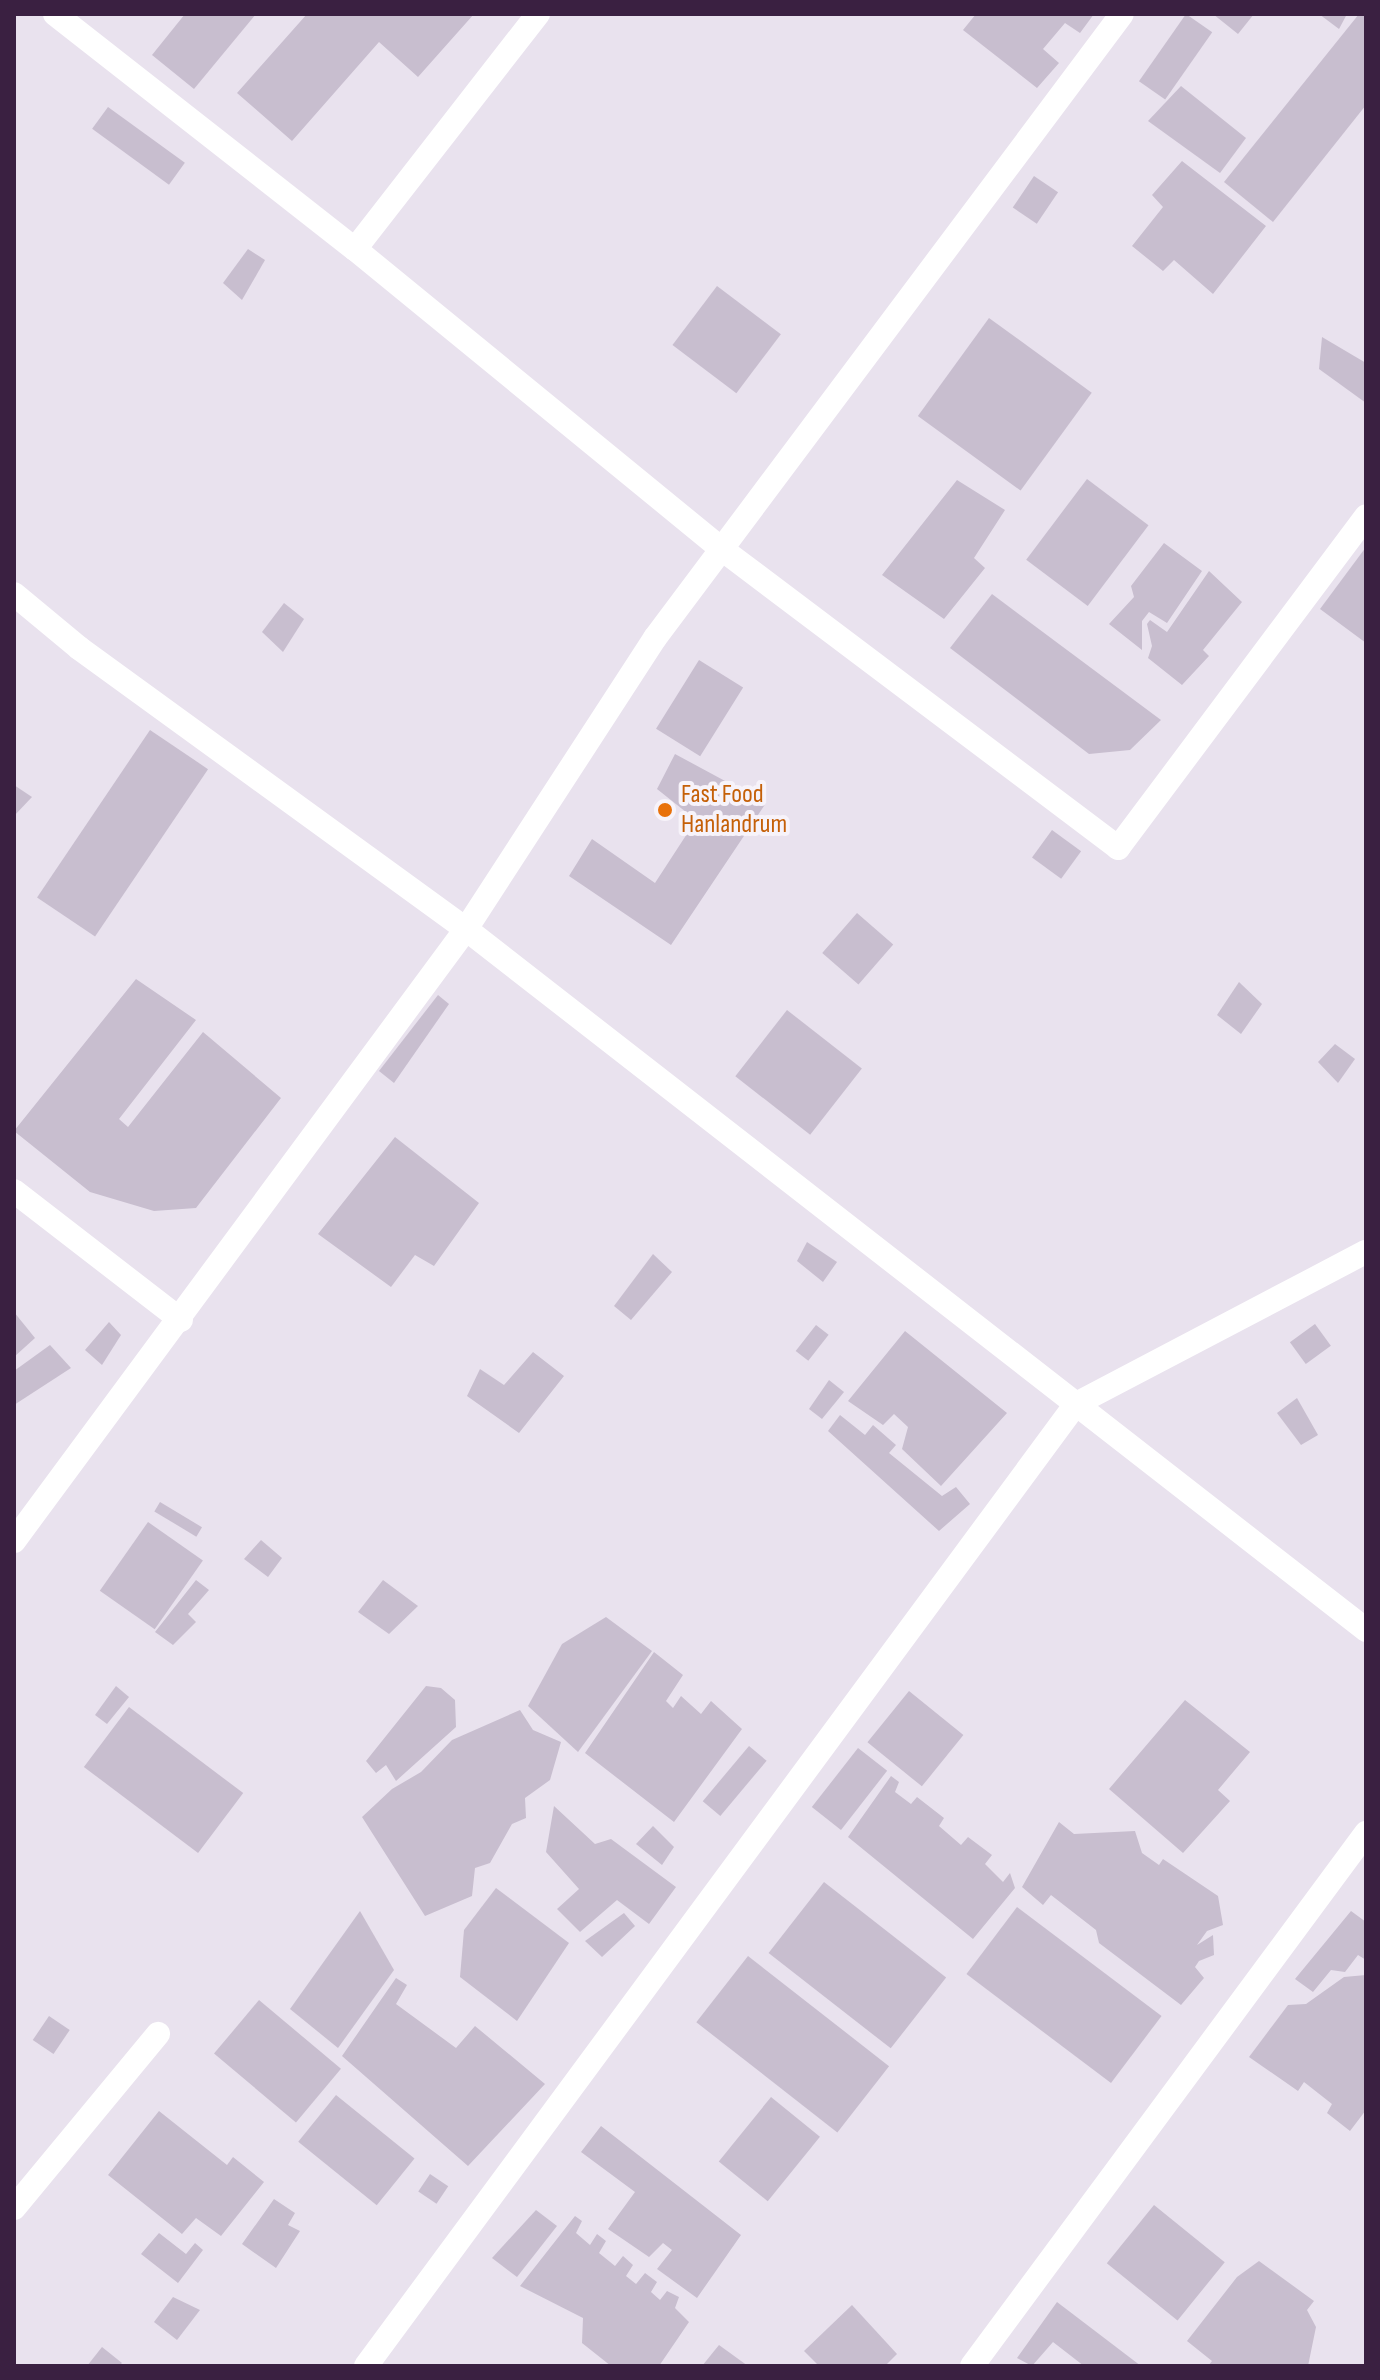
<!DOCTYPE html>
<style>
body{margin:0}
#map{position:relative;width:1380px;height:2380px;overflow:hidden;background:#e9e2ee;font-family:"Sofia Sans Condensed",sans-serif}
div>[style]{position:absolute}
.building>*{inset:0;background:#c8becf;transform-origin:0 0}
.minor>*{height:24px;margin:-12px;padding:0 12px;transform-origin:12px;border-radius:12px;background:#fff}
.dots>*{width:22px;height:22px;translate:-50% -50%;box-sizing:border-box;border:4px solid #f7f3fa;border-radius:50%}
span{translate:-50% -50%;white-space:nowrap;text-align:center;line-height:1.15;-webkit-text-stroke:8px #f7f3fa;paint-order:stroke}
.food-label{font-size:26px;color:#c56008}
.left{translate:0 -50%;text-align:left}
.frame{position:absolute;inset:0;border:16px solid #3a2041;pointer-events:none}
</style>
<div id="map">
<div class="building">
<i style="clip-path:polygon(185px 14px,256px 14px,194px 89px,152px 55px)"></i>
<i style="clip-path:polygon(307px 14px,474px 14px,418px 77px,379px 42px,292px 141px,237px 93px)"></i>
<i style="clip-path:polygon(976px 14px,1094px 14px,1080px 33px,1065px 23px,1043px 49px,1059px 63px,1037px 88px,963px 30px)"></i>
<i style="left:1186px;top:14px;width:32px;height:82px;rotate:35deg"></i>
<i style="clip-path:polygon(1213px 14px,1254px 14px,1238px 34px)"></i>
<i style="clip-path:polygon(1319px 14px,1347px 14px,1339px 29px)"></i>
<i style="clip-path:polygon(1359px 14px,1366px 14px,1366px 105px,1273px 222px,1224px 182px)"></i>
<i style="clip-path:polygon(1181px 86px,1246px 138px,1220px 173px,1148px 121px)"></i>
<i style="left:108px;top:107px;width:95px;height:27px;rotate:36deg"></i>
<i style="clip-path:polygon(1182px 161px,1266px 226px,1213px 294px,1174px 260px,1163px 271px,1132px 246px,1163px 207px,1152px 195px)"></i>
<i style="left:1034px;top:176px;width:29px;height:38px;rotate:34deg"></i>
<i style="clip-path:polygon(248px 249px,265px 260px,242px 300px,223px 283px)"></i>
<i style="left:717px;top:286px;width:80px;height:74px;rotate:37deg"></i>
<i style="left:989px;top:318px;width:127px;height:121px;rotate:36deg"></i>
<i style="clip-path:polygon(1322px 337px,1366px 363px,1366px 403px,1319px 369px)"></i>
<i style="left:1087px;top:479px;width:77px;height:101px;rotate:37deg"></i>
<i style="clip-path:polygon(957px 480px,1005px 510px,974px 558px,985px 568px,944px 619px,882px 575px)"></i>
<i style="clip-path:polygon(1164px 543px,1202px 571px,1167px 623px,1149px 612px,1142px 621px,1142px 650px,1109px 624px,1134px 597px,1131px 586px)"></i>
<i style="clip-path:polygon(1366px 547px,1366px 643px,1320px 609px)"></i>
<i style="clip-path:polygon(1209px 571px,1242px 602px,1203px 650px,1209px 656px,1182px 685px,1148px 658px,1152px 646px,1147px 624px,1150px 620px,1167px 632px)"></i>
<i style="clip-path:polygon(992px 594px,1161px 720px,1130px 750px,1089px 754px,950px 648px)"></i>
<i style="clip-path:polygon(284px 603px,304px 619px,283px 652px,262px 632px)"></i>
<i style="left:699px;top:660px;width:52px;height:81px;rotate:32deg"></i>
<i style="left:150px;top:730px;width:70px;height:202px;rotate:34deg"></i>
<i style="clip-path:polygon(675px 754px,766px 803px,671px 945px,569px 876px,592px 839px,655px 883px,696px 820px,657px 789px)"></i>
<i style="clip-path:polygon(14px 785px,32px 797px,14px 816px)"></i>
<i style="left:1052px;top:830px;width:36px;height:34px;rotate:36deg"></i>
<i style="left:857px;top:913px;width:48px;height:53px;rotate:41deg"></i>
<i style="clip-path:polygon(136px 979px,196px 1020px,119px 1119px,128px 1127px,203px 1032px,281px 1098px,196px 1208px,154px 1211px,90px 1192px,14px 1131px)"></i>
<i style="clip-path:polygon(1239px 982px,1262px 1004px,1241px 1034px,1217px 1015px)"></i>
<i style="clip-path:polygon(438px 995px,449px 1004px,394px 1083px,379px 1071px)"></i>
<i style="left:787px;top:1010px;width:95px;height:84px;rotate:38deg"></i>
<i style="clip-path:polygon(1335px 1044px,1355px 1059px,1338px 1083px,1318px 1062px)"></i>
<i style="clip-path:polygon(395px 1137px,479px 1203px,434px 1266px,415px 1255px,391px 1287px,318px 1234px)"></i>
<i style="clip-path:polygon(807px 1242px,837px 1262px,823px 1282px,797px 1261px)"></i>
<i style="clip-path:polygon(653px 1254px,672px 1272px,631px 1320px,614px 1306px)"></i>
<i style="clip-path:polygon(14px 1312px,35px 1338px,14px 1357px)"></i>
<i style="clip-path:polygon(109px 1322px,121px 1335px,102px 1365px,85px 1350px)"></i>
<i style="left:1315px;top:1324px;width:27px;height:31px;rotate:54deg"></i>
<i style="left:816px;top:1325px;width:16px;height:33px;rotate:38deg"></i>
<i style="clip-path:polygon(905px 1331px,1007px 1413px,941px 1486px,902px 1449px,908px 1427px,894px 1414px,883px 1425px,848px 1401px)"></i>
<i style="clip-path:polygon(50px 1345px,71px 1368px,14px 1405px,14px 1371px)"></i>
<i style="clip-path:polygon(533px 1352px,564px 1376px,519px 1433px,467px 1396px,480px 1369px,504px 1385px)"></i>
<i style="clip-path:polygon(829px 1380px,844px 1392px,822px 1419px,809px 1409px)"></i>
<i style="clip-path:polygon(1297px 1398px,1318px 1435px,1301px 1445px,1277px 1413px)"></i>
<i style="clip-path:polygon(840px 1415px,865px 1435px,873px 1425px,896px 1445px,889px 1453px,942px 1496px,956px 1487px,970px 1504px,939px 1531px,828px 1431px)"></i>
<i style="left:160px;top:1502px;width:49px;height:11px;rotate:31deg"></i>
<i style="left:148px;top:1522px;width:67px;height:84px;rotate:35deg"></i>
<i style="clip-path:polygon(261px 1540px,282px 1558px,268px 1577px,244px 1559px)"></i>
<i style="clip-path:polygon(196px 1580px,209px 1590px,188px 1614px,196px 1622px,173px 1645px,155px 1632px)"></i>
<i style="clip-path:polygon(383px 1580px,418px 1606px,389px 1634px,358px 1612px)"></i>
<i style="clip-path:polygon(606px 1617px,652px 1651px,578px 1752px,528px 1706px,562px 1644px)"></i>
<i style="clip-path:polygon(654px 1652px,683px 1675px,666px 1701px,673px 1708px,681px 1696px,701px 1714px,711px 1701px,742px 1729px,674px 1822px,585px 1753px)"></i>
<i style="clip-path:polygon(116px 1686px,129px 1697px,107px 1724px,95px 1715px)"></i>
<i style="clip-path:polygon(426px 1686px,441px 1688px,455px 1700px,456px 1727px,396px 1781px,386px 1765px,376px 1773px,366px 1761px)"></i>
<i style="left:909px;top:1691px;width:70px;height:66px;rotate:39deg"></i>
<i style="clip-path:polygon(1185px 1700px,1250px 1752px,1218px 1790px,1230px 1801px,1183px 1853px,1109px 1789px)"></i>
<i style="left:129px;top:1707px;width:143px;height:75px;rotate:37deg"></i>
<i style="clip-path:polygon(520px 1710px,533px 1730px,561px 1742px,550px 1780px,525px 1798px,526px 1818px,512px 1824px,490px 1863px,475px 1868px,472px 1896px,425px 1916px,362px 1817px,392px 1789px,421px 1772px,452px 1740px)"></i>
<i style="left:749px;top:1746px;width:23px;height:72px;rotate:40deg"></i>
<i style="left:858px;top:1748px;width:37px;height:75px;rotate:38deg"></i>
<i style="clip-path:polygon(891px 1776px,899px 1782px,895px 1792px,911px 1804px,917px 1797px,944px 1818px,939px 1826px,961px 1845px,968px 1837px,992px 1855px,985px 1864px,1003px 1882px,1010px 1873px,1015px 1888px,973px 1939px,848px 1837px)"></i>
<i style="clip-path:polygon(554px 1806px,595px 1844px,611px 1839px,676px 1887px,649px 1924px,617px 1900px,580px 1932px,557px 1909px,579px 1889px,546px 1852px)"></i>
<i style="clip-path:polygon(1059px 1822px,1074px 1834px,1135px 1831px,1142px 1853px,1159px 1865px,1163px 1859px,1218px 1896px,1223px 1925px,1207px 1931px,1197px 1945px,1213px 1935px,1214px 1955px,1199px 1961px,1195px 1967px,1204px 1978px,1181px 2005px,1099px 1943px,1096px 1930px,1051px 1895px,1043px 1905px,1022px 1887px)"></i>
<i style="clip-path:polygon(653px 1826px,674px 1847px,662px 1865px,636px 1844px)"></i>
<i style="left:824px;top:1882px;width:155px;height:90px;rotate:38deg"></i>
<i style="clip-path:polygon(496px 1888px,569px 1943px,517px 2021px,460px 1977px,464px 1930px)"></i>
<i style="left:1017px;top:1907px;width:181px;height:84px;rotate:37deg"></i>
<i style="clip-path:polygon(360px 1911px,394px 1970px,338px 2048px,290px 2009px)"></i>
<i style="clip-path:polygon(1351px 1911px,1366px 1922px,1366px 1960px,1358px 1955px,1345px 1972px,1331px 1970px,1313px 1992px,1295px 1979px)"></i>
<i style="clip-path:polygon(624px 1913px,635px 1926px,602px 1957px,585px 1941px)"></i>
<i style="left:748px;top:1956px;width:179px;height:84px;rotate:38deg"></i>
<i style="clip-path:polygon(1366px 1975px,1366px 2110px,1350px 2131px,1327px 2113px,1332px 2104px,1304px 2082px,1298px 2091px,1249px 2057px,1288px 2005px,1306px 2004px,1344px 1977px)"></i>
<i style="clip-path:polygon(396px 1978px,407px 1985px,396px 2004px,456px 2048px,475px 2026px,545px 2084px,468px 2166px,342px 2056px)"></i>
<i style="left:259px;top:2000px;width:107px;height:70px;rotate:40deg"></i>
<i style="left:49px;top:2016px;width:25px;height:29px;rotate:34deg"></i>
<i style="left:336px;top:2095px;width:101px;height:60px;rotate:39deg"></i>
<i style="left:771px;top:2097px;width:63px;height:83px;rotate:39deg"></i>
<i style="clip-path:polygon(159px 2111px,227px 2165px,233px 2157px,264px 2182px,221px 2236px,196px 2218px,182px 2234px,108px 2175px)"></i>
<i style="clip-path:polygon(601px 2126px,741px 2235px,697px 2298px,657px 2269px,672px 2250px,663px 2243px,649px 2257px,608px 2229px,635px 2192px,581px 2152px)"></i>
<i style="left:430px;top:2174px;width:22px;height:21px;rotate:34deg"></i>
<i style="clip-path:polygon(274px 2199px,295px 2213px,288px 2225px,300px 2231px,276px 2268px,242px 2244px)"></i>
<i style="left:1154px;top:2205px;width:91px;height:75px;rotate:39deg"></i>
<i style="clip-path:polygon(536px 2210px,557px 2226px,517px 2277px,492px 2258px)"></i>
<i style="clip-path:polygon(575px 2216px,582px 2221px,576px 2233px,590px 2245px,597px 2234px,606px 2241px,599px 2253px,615px 2266px,623px 2256px,633px 2265px,626px 2276px,636px 2284px,645px 2273px,657px 2282px,651px 2292px,660px 2300px,667px 2291px,679px 2297px,675px 2308px,689px 2322px,659px 2366px,611px 2366px,582px 2343px,583px 2318px,520px 2286px)"></i>
<i style="clip-path:polygon(159px 2233px,186px 2254px,195px 2243px,203px 2250px,178px 2283px,141px 2254px)"></i>
<i style="clip-path:polygon(1259px 2261px,1314px 2301px,1307px 2310px,1316px 2327px,1308px 2366px,1208px 2366px,1212px 2361px,1187px 2341px,1237px 2277px)"></i>
<i style="clip-path:polygon(173px 2297px,200px 2310px,177px 2340px,154px 2322px)"></i>
<i style="clip-path:polygon(1057px 2302px,1141px 2366px,1084px 2366px,1053px 2342px,1032px 2366px,1017px 2358px)"></i>
<i style="clip-path:polygon(852px 2305px,897px 2354px,885px 2366px,819px 2366px,804px 2351px)"></i>
<i style="clip-path:polygon(719px 2345px,748px 2366px,702px 2366px)"></i>
<i style="clip-path:polygon(102px 2347px,122px 2363px,119px 2366px,87px 2366px)"></i>
</div>
<div class="minor">
<i style="left:55px;top:14px;width:381px;rotate:38.1deg"></i>
<i style="left:355px;top:249px;width:475px;rotate:39.3deg"></i>
<i style="left:723px;top:550px;width:495px;rotate:37deg"></i>
<i style="left:1118px;top:848px;width:414px;rotate:-53.2deg"></i>
<i style="left:355px;top:249px;width:298px;rotate:-52.1deg"></i>
<i style="left:14px;top:594px;width:85px;rotate:39.7deg"></i>
<i style="left:79px;top:648px;width:478px;rotate:36deg"></i>
<i style="left:466px;top:929px;width:1141px;rotate:37.91deg"></i>
<i style="left:14px;top:1191px;width:211px;rotate:37.7deg"></i>
<i style="left:14px;top:1541px;width:761px;rotate:-53.55deg"></i>
<i style="left:466px;top:929px;width:347px;rotate:-57deg"></i>
<i style="left:655px;top:638px;width:779px;rotate:-53.19deg"></i>
<i style="left:14px;top:2208px;width:226px;rotate:-50.4deg"></i>
<i style="left:366px;top:2366px;width:1196px;rotate:-53.57deg"></i>
<i style="left:1076px;top:1404px;width:327px;rotate:-27.7deg"></i>
<i style="left:972px;top:2366px;width:663px;rotate:-53.53deg"></i>
</div>
<div class="dots">
<i style="left:665px;top:810px;background:#e8710a"></i>
</div>
<div class="food-label">
<span class="left" style="left:681px;top:810px">Fast Food<br>Hanlandrum</span>
</div>
<div class="frame"></div>
</div>
